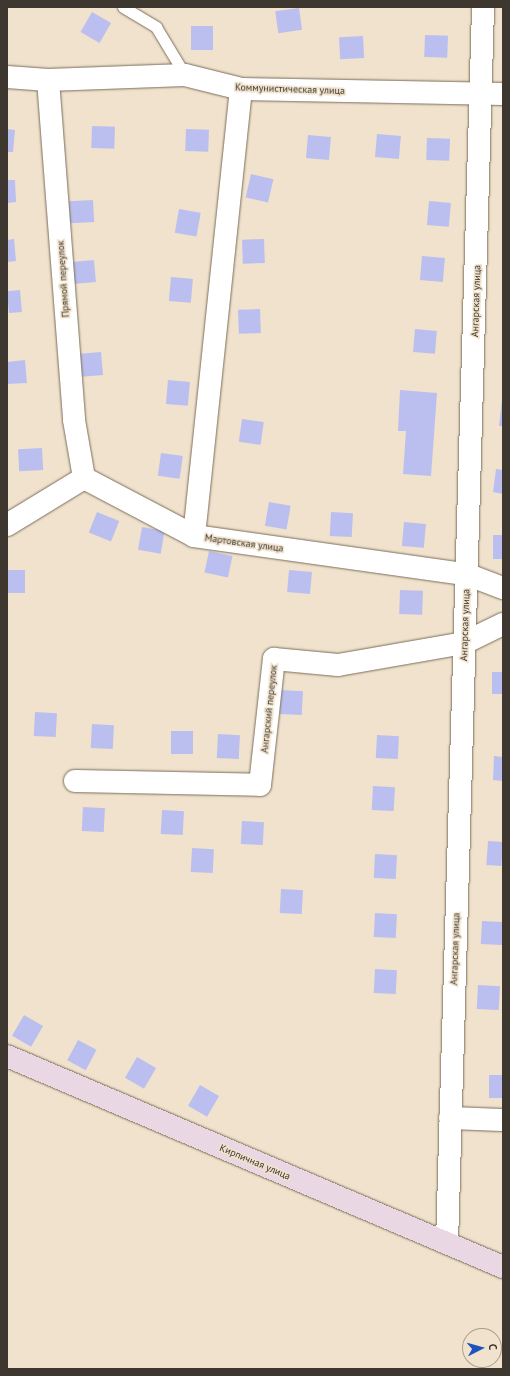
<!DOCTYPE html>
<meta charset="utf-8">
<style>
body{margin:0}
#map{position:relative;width:510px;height:1376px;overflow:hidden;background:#f0e2cc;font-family:"PT Sans",sans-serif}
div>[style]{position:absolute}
.building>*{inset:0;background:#bbbfef;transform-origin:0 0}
.roads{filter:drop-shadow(0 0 1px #7b6e5b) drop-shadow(0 0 1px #7b6e5b)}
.lane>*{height:11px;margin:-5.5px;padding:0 5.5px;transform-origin:5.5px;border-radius:5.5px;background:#fff}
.street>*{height:22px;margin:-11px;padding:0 11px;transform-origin:11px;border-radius:11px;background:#fff}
.secondary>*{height:22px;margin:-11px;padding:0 11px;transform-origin:11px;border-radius:11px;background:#e9d7e4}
span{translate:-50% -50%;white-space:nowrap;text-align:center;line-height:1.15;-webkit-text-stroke:3px #f0e2cc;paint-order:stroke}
.street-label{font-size:10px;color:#3d372f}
.frame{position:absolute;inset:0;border:8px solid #3d372f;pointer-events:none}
.north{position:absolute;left:462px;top:1328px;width:40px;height:40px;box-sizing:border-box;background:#f0e2cc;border:1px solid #a89e8d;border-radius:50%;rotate:84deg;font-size:11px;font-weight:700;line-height:16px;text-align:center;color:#3d372f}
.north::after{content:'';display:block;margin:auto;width:14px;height:18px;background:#1d52bf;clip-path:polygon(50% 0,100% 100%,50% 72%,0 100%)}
</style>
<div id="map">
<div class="building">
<i style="left:299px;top:8px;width:22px;height:24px;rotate:82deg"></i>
<i style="left:92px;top:12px;width:22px;height:23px;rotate:30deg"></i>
<i style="left:191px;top:26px;width:22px;height:24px"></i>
<i style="left:425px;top:35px;width:23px;height:22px;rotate:2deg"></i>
<i style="left:363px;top:36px;width:22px;height:24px;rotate:87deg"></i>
<i style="left:92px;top:126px;width:23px;height:22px;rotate:2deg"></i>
<i style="clip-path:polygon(7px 129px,15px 130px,13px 152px,7px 152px)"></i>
<i style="left:186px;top:129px;width:23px;height:22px;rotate:2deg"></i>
<i style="left:377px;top:134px;width:24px;height:23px;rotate:5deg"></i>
<i style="left:308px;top:135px;width:23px;height:23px;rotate:5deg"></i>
<i style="left:427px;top:138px;width:23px;height:22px;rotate:2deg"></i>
<i style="left:251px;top:174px;width:23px;height:24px;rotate:13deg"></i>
<i style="clip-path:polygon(7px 180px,15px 180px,16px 202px,7px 203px)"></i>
<i style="left:93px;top:200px;width:22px;height:24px;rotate:87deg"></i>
<i style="left:429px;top:201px;width:22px;height:24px;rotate:5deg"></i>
<i style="left:179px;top:209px;width:22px;height:24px;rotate:10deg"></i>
<i style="clip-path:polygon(14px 239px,16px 261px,7px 262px,7px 240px)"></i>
<i style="left:264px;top:239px;width:24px;height:22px;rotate:88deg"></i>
<i style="left:422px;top:256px;width:23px;height:24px;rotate:5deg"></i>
<i style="left:94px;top:260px;width:22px;height:23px;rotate:85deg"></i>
<i style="left:171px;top:277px;width:22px;height:24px;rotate:5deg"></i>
<i style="left:20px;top:290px;width:22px;height:13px;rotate:85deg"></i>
<i style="left:260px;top:309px;width:24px;height:22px;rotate:88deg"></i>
<i style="left:415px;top:329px;width:22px;height:23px;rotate:5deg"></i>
<i style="left:101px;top:352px;width:23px;height:24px;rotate:85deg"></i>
<i style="clip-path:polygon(25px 360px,27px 383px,7px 384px,7px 362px)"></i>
<i style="left:168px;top:380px;width:22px;height:24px;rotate:5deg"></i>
<i style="clip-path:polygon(400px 390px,437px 393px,431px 476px,403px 474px,406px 431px,398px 431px)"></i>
<i style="clip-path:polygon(502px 400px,503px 400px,503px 426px,499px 426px)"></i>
<i style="left:242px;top:419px;width:22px;height:23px;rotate:8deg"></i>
<i style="left:42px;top:448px;width:22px;height:24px;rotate:87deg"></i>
<i style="left:161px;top:453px;width:22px;height:23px;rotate:8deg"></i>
<i style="clip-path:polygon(496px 469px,503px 470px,503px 494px,493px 492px)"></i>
<i style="left:269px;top:502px;width:22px;height:24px;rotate:10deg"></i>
<i style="left:97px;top:512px;width:24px;height:22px;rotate:22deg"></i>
<i style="left:331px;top:512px;width:22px;height:24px;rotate:3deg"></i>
<i style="left:404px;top:522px;width:22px;height:24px;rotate:5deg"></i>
<i style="left:142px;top:527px;width:23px;height:23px;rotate:10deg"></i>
<i style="left:493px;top:535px;width:10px;height:24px"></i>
<i style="left:209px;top:551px;width:24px;height:22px;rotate:12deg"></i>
<i style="left:7px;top:570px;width:18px;height:23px"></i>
<i style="left:289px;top:570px;width:23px;height:22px;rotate:5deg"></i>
<i style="left:400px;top:590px;width:23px;height:24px;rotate:2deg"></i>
<i style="left:492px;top:672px;width:11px;height:22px"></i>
<i style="left:281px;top:690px;width:22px;height:24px;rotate:3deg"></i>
<i style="left:35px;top:712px;width:22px;height:24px;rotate:3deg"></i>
<i style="left:92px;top:724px;width:22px;height:24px;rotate:3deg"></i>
<i style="left:171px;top:731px;width:22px;height:23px"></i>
<i style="left:218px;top:734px;width:22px;height:24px;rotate:3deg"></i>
<i style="left:377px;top:735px;width:22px;height:23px;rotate:3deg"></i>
<i style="clip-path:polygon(494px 756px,503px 757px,503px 781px,493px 780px)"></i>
<i style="left:373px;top:786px;width:22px;height:24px;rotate:3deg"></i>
<i style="left:83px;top:807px;width:22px;height:24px;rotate:3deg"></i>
<i style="left:162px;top:810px;width:22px;height:24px;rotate:3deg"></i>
<i style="left:242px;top:821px;width:22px;height:23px;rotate:3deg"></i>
<i style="left:488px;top:841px;width:15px;height:24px;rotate:4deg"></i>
<i style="left:192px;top:848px;width:22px;height:24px;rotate:3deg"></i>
<i style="left:375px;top:854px;width:22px;height:24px;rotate:3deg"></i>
<i style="left:281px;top:889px;width:22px;height:24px;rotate:3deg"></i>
<i style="left:375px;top:913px;width:22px;height:24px;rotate:3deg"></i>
<i style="left:482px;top:921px;width:21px;height:23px;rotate:3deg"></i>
<i style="left:375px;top:969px;width:22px;height:24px;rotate:3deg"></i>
<i style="left:478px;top:985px;width:22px;height:24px;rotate:3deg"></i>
<i style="left:24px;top:1015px;width:22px;height:24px;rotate:30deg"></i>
<i style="left:78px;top:1040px;width:21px;height:23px;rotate:28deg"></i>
<i style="left:137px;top:1057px;width:22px;height:24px;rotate:30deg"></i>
<i style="left:489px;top:1075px;width:14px;height:23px"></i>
<i style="left:200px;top:1085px;width:22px;height:24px;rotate:30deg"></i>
</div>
<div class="roads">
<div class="lane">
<i style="left:123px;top:7px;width:39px;rotate:31deg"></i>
<i style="left:156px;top:27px;width:56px;rotate:58.9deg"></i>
</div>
<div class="street">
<i style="left:7px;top:77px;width:41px;rotate:4.2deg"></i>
<i style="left:48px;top:80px;width:137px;rotate:-2.1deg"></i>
<i style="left:185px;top:75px;width:58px;rotate:14deg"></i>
<i style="left:241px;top:89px;width:262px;rotate:1.1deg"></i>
<i style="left:48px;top:80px;width:341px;rotate:85.6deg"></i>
<i style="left:74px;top:420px;width:59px;rotate:80.2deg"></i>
<i style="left:7px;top:525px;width:90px;rotate:-31.4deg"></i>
<i style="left:84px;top:478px;width:124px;rotate:27.8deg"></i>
<i style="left:194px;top:536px;width:275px;rotate:8deg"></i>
<i style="left:466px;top:574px;width:40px;rotate:21deg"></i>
<i style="left:194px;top:536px;width:449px;rotate:-84deg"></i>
<i style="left:75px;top:781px;width:185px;rotate:1.2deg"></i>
<i style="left:260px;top:785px;width:127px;rotate:-83.7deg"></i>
<i style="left:274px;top:659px;width:64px;rotate:5.4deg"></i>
<i style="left:338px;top:665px;width:128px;rotate:-9.9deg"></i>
<i style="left:464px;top:643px;width:43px;rotate:-26deg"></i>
<i style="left:450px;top:1118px;width:53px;rotate:2.2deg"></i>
<i style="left:447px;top:1243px;width:1237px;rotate:-88.33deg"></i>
</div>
<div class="secondary">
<i style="left:7px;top:1056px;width:539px;rotate:23.05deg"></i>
</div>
</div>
<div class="street-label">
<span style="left:290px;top:89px;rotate:2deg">Коммунистическая улица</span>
<span style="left:63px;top:279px;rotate:-94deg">Прямой переулок</span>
<span style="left:476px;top:301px;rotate:-88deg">Ангарская улица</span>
<span style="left:244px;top:543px;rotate:8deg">Мартовская улица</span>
<span style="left:465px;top:625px;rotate:-88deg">Ангарская улица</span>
<span style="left:269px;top:709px;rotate:-84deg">Ангарский переулок</span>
<span style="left:455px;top:949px;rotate:-88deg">Ангарская улица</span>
<span style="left:255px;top:1162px;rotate:23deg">Кирпичная улица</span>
</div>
<div class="frame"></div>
<div class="north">С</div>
</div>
